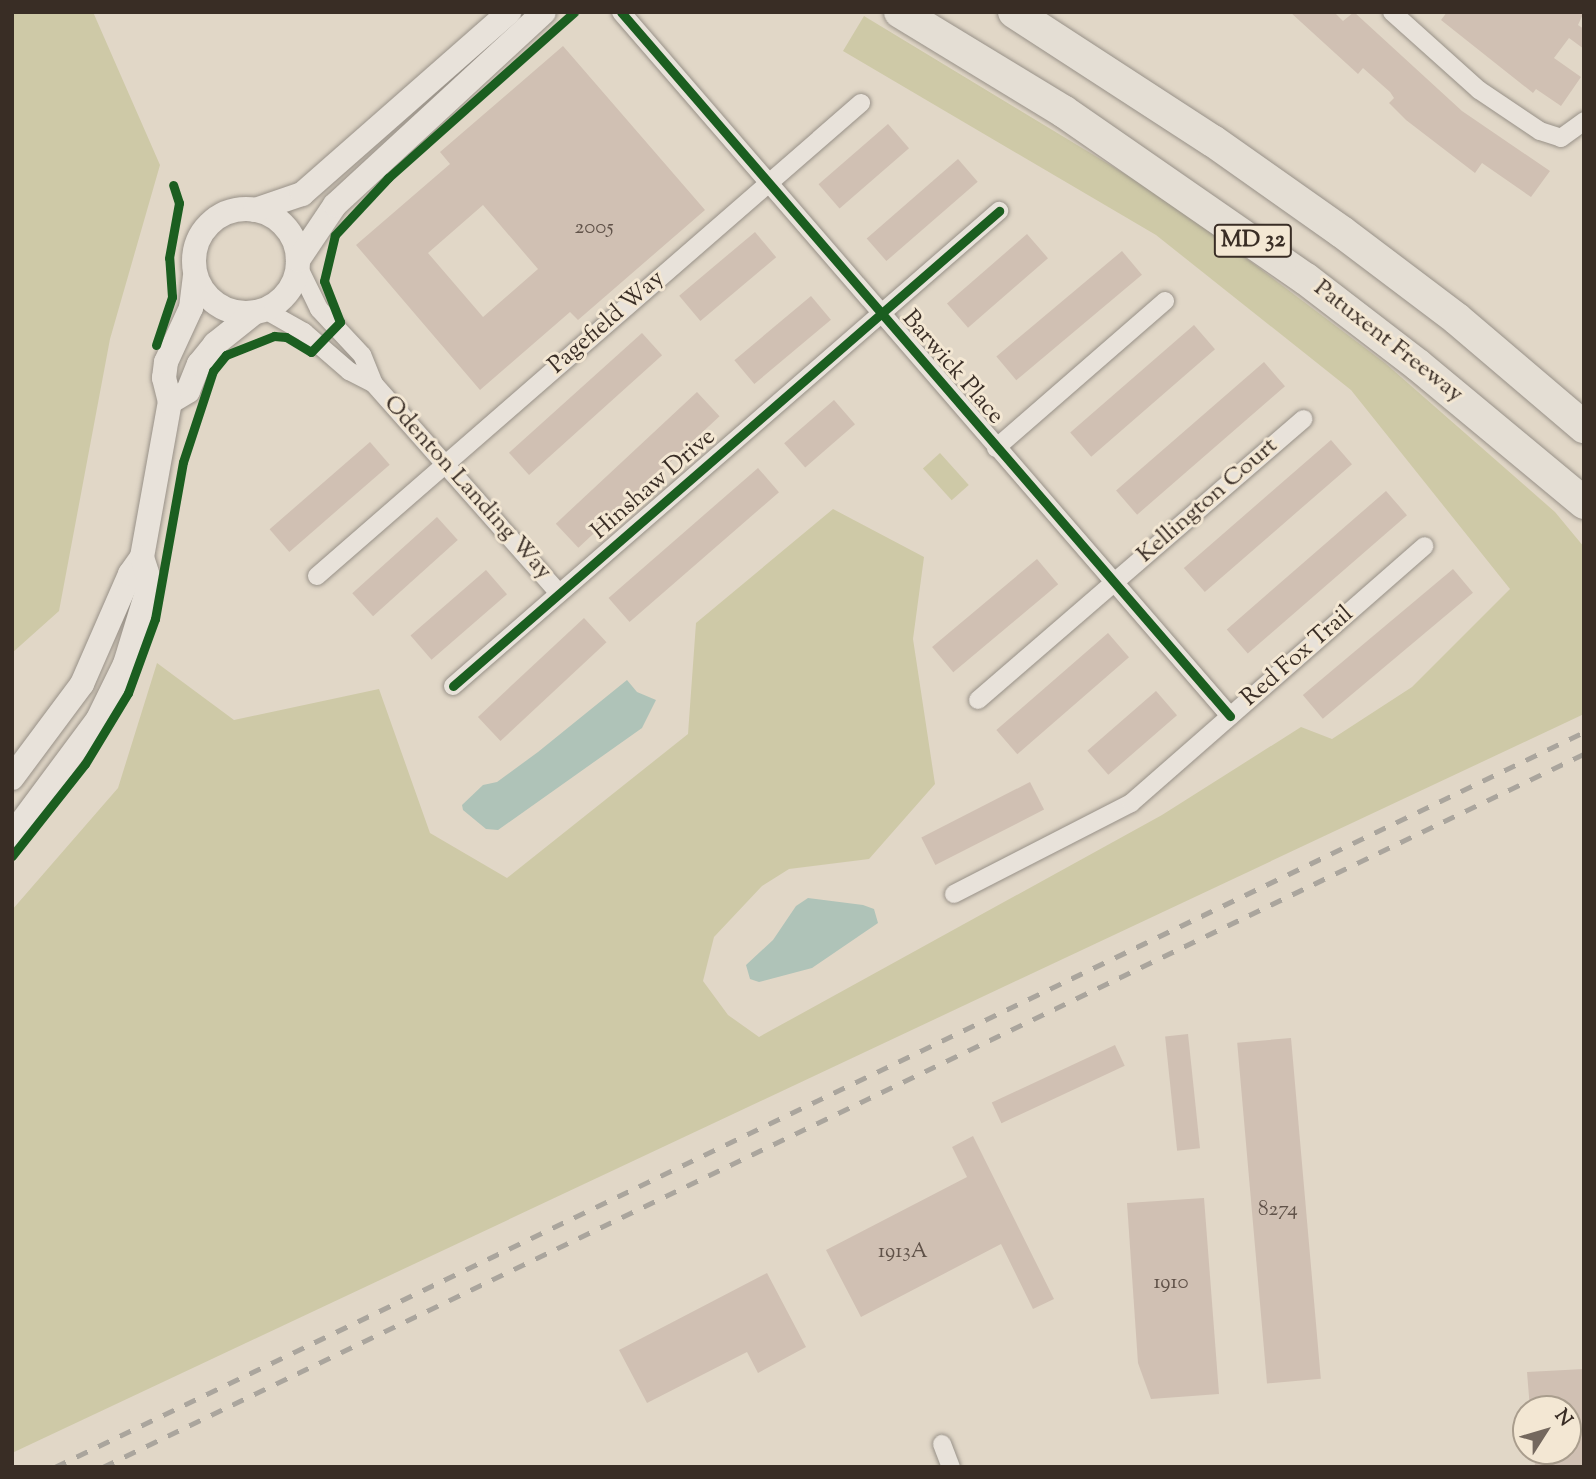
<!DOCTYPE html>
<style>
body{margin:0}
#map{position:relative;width:1596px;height:1479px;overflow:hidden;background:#e1d7c7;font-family:"Sorts Mill Goudy",serif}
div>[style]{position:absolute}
.green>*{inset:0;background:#cec9a7;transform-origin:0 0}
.water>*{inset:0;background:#afc3b8}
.building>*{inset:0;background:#d0c0b3;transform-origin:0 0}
.roads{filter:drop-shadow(0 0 2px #989188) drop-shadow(0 0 2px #989188)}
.street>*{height:18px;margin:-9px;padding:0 9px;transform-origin:9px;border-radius:9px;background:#e8e2da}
.secondary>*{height:24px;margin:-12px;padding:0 12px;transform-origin:12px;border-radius:12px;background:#e8e2da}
.secondary>.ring{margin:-12px;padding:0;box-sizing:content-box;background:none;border:24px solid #e8e2da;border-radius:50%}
.highway>*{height:32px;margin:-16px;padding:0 16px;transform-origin:16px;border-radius:16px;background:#e4ded4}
.rail>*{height:5px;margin-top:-2.5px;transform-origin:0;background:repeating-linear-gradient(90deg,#aaa59d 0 12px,transparent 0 24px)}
.cycleway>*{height:9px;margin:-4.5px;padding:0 4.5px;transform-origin:4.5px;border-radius:4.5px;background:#1b5e20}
span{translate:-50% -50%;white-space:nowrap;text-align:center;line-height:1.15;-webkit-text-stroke:6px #f3e7d3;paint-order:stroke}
.number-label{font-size:21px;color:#605249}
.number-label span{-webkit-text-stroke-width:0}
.shield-label span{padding:2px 5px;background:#f3e7d3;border:2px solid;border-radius:5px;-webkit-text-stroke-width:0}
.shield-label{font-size:23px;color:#392d25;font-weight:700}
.street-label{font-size:24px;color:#392d25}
.frame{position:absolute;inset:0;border:14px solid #392d25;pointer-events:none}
.north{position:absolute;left:1512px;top:1395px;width:70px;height:70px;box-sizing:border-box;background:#f3e7d3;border:2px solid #a99d8d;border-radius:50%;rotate:53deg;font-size:19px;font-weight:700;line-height:28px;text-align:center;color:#392d25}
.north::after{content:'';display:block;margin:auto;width:24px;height:32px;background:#74685e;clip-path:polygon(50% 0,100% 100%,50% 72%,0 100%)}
</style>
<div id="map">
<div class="green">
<i style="clip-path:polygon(12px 12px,93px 12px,160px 165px,110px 339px,59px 611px,12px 653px)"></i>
<i style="clip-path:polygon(864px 16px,1173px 203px,1385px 363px,1555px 512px,1584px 547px,1584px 714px,12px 1453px,12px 910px,118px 788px,157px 663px,234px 720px,379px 689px,430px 833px,507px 878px,688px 734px,696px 623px,833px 509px,924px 557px,913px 639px,935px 784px,869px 859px,789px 869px,762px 886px,714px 937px,703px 981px,728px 1015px,759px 1037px,1162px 815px,1301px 727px,1332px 739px,1412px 687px,1510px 589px,1351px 390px,1156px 235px,843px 51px)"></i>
<i style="left:940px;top:453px;width:43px;height:23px;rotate:48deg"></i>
</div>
<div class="water">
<i style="clip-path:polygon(627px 680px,637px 692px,656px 700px,642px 728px,498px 830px,486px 829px,463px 810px,462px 805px,483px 785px,497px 782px,538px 752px)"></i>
<i style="clip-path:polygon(808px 898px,863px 905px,874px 909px,878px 923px,812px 968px,759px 982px,750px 979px,746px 965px,773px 940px,796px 906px)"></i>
</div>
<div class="building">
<i style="clip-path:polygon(1290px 12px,1334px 12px,1343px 21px,1354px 12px,1462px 111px,1550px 171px,1531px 197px,1482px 163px,1475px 173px,1406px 120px,1389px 103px,1394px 98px,1390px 92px,1363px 68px,1358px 74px)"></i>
<i style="clip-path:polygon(1447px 12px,1584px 12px,1578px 25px,1584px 29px,1584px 49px,1569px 38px,1554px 58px,1581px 77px,1561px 106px,1536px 89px,1533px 93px,1441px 20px)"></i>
<i style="clip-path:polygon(evenodd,563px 46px,705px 210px,578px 320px,570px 312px,480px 390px,356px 245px,450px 164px,440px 152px,563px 46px,483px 205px,538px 269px,483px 317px,428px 253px,483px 205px)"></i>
<i style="left:888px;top:124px;width:32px;height:92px;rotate:49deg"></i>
<i style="left:958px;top:159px;width:30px;height:121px;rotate:49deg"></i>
<i style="left:755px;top:232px;width:33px;height:99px;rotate:50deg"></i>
<i style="left:1027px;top:234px;width:32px;height:106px;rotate:49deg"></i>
<i style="left:1122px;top:251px;width:31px;height:164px;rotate:50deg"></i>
<i style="left:811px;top:296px;width:31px;height:100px;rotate:50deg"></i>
<i style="left:1194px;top:325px;width:32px;height:164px;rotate:49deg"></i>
<i style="left:642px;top:333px;width:30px;height:179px;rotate:48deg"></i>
<i style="left:1264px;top:362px;width:32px;height:196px;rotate:49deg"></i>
<i style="left:697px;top:392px;width:33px;height:193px;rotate:47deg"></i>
<i style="left:834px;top:400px;width:32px;height:66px;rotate:49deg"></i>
<i style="left:1331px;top:440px;width:32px;height:195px;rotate:49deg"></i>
<i style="left:370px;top:442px;width:30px;height:133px;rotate:49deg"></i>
<i style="left:758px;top:468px;width:32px;height:198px;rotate:49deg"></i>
<i style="left:1386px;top:491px;width:32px;height:211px;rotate:49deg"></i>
<i style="left:437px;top:517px;width:31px;height:114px;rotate:48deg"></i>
<i style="left:1037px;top:559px;width:33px;height:137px;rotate:50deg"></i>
<i style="left:1453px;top:569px;width:31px;height:196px;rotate:50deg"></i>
<i style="left:486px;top:570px;width:32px;height:100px;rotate:49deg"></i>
<i style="left:584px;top:618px;width:33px;height:145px;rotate:47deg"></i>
<i style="left:1108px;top:633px;width:32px;height:148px;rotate:49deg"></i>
<i style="left:1156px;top:691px;width:32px;height:91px;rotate:49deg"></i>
<i style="left:1030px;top:782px;width:31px;height:122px;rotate:63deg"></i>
<i style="left:1188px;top:1034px;width:115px;height:23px;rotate:84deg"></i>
<i style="left:1291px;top:1038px;width:342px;height:54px;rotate:85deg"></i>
<i style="left:1115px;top:1045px;width:23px;height:136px;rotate:65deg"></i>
<i style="clip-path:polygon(973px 1136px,1054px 1299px,1033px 1309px,1001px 1244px,861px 1317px,826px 1250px,967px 1177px,952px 1147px)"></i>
<i style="clip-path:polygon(1204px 1198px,1219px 1394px,1151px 1399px,1138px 1363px,1127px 1203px)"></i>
<i style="clip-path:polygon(767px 1273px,806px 1347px,758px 1373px,747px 1352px,647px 1403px,619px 1350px)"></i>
<i style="clip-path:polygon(1584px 1369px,1584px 1467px,1535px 1467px,1534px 1451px,1568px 1451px,1568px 1409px,1530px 1409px,1527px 1372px)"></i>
</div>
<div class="roads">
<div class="street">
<i style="left:621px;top:12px;width:931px;rotate:49.14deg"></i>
<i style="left:1392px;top:12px;width:117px;rotate:41.9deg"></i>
<i style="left:1479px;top:90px;width:73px;rotate:33.9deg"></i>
<i style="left:1540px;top:131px;width:22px;rotate:18deg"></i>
<i style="left:1561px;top:138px;width:29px;rotate:-36deg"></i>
<i style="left:265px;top:310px;width:45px;rotate:29.4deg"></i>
<i style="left:304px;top:332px;width:60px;rotate:40.9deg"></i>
<i style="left:349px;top:371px;width:28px;rotate:27deg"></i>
<i style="left:374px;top:384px;width:31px;rotate:-112deg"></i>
<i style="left:362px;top:355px;width:63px;rotate:-133.1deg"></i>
<i style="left:319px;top:309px;width:48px;rotate:-116deg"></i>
<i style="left:374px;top:384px;width:279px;rotate:48.5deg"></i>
<i style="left:996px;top:448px;width:224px;rotate:-41deg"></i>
<i style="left:317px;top:576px;width:721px;rotate:-41.01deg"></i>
<i style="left:453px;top:686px;width:724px;rotate:-41.02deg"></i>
<i style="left:978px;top:700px;width:430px;rotate:-40.8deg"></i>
<i style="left:954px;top:894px;width:199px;rotate:-27.2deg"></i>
<i style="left:1131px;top:803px;width:390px;rotate:-41.2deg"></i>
<i style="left:942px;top:1444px;width:25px;rotate:69deg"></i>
</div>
<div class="secondary">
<i class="ring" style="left:194px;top:209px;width:80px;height:80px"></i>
<i style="left:255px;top:210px;width:50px;rotate:-18.8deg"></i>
<i style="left:302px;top:194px;width:276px;rotate:-41.3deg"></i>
<i style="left:298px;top:260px;width:66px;rotate:-56.1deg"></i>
<i style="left:335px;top:205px;width:284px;rotate:-42.7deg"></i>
<i style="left:170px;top:402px;width:21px;rotate:-31deg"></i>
<i style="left:188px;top:391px;width:29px;rotate:-68deg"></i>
<i style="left:199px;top:364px;width:26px;rotate:-51deg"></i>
<i style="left:215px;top:344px;width:50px;rotate:-38.5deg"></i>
<i style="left:12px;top:778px;width:117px;rotate:-53.3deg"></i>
<i style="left:82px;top:684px;width:120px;rotate:-66.4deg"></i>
<i style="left:130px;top:574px;width:21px;rotate:-55deg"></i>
<i style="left:142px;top:557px;width:158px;rotate:-79.8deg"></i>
<i style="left:170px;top:402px;width:25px;rotate:-104deg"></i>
<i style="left:164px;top:378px;width:16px;rotate:-83deg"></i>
<i style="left:166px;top:362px;width:60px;rotate:-65.2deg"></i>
<i style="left:191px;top:308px;width:32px;rotate:-83deg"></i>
<i style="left:12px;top:835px;width:144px;rotate:-53.4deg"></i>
<i style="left:98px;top:719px;width:61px;rotate:-63.9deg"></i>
<i style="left:125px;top:664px;width:86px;rotate:-73deg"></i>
<i style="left:150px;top:582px;width:26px;rotate:-108deg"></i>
</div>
<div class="highway">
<i style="left:900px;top:12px;width:191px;rotate:31.3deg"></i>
<i style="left:1063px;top:111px;width:295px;rotate:34.7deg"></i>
<i style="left:1306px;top:279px;width:141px;rotate:37.5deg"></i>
<i style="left:1418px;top:365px;width:216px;rotate:39.7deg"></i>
<i style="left:1014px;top:12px;width:237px;rotate:33deg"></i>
<i style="left:1213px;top:141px;width:158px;rotate:35.2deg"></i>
<i style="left:1342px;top:232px;width:144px;rotate:37.1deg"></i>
<i style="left:1457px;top:319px;width:167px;rotate:40.4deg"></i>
</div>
</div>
<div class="rail">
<i style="left:55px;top:1467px;width:1696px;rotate:-25.67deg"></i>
<i style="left:103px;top:1467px;width:1644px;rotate:-25.71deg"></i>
</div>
<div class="cycleway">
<i style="left:621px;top:12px;width:931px;rotate:49.14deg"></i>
<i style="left:156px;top:345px;width:51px;rotate:-71.6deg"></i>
<i style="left:172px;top:297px;width:39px;rotate:-94deg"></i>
<i style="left:169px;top:258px;width:56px;rotate:-79.7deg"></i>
<i style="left:179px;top:203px;width:19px;rotate:-108deg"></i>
<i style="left:453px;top:686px;width:724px;rotate:-41.02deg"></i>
<i style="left:12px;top:856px;width:117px;rotate:-51.6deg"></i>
<i style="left:85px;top:764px;width:83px;rotate:-58.8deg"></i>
<i style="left:128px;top:693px;width:79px;rotate:-70deg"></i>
<i style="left:155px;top:619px;width:159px;rotate:-79.9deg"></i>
<i style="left:183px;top:462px;width:96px;rotate:-71.8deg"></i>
<i style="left:213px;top:371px;width:21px;rotate:-51deg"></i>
<i style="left:226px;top:355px;width:52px;rotate:-21.6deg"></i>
<i style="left:274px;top:336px;width:12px;rotate:5deg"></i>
<i style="left:286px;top:337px;width:29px;rotate:31deg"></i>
<i style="left:311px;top:352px;width:42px;rotate:-46deg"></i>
<i style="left:340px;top:322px;width:44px;rotate:-111.3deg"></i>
<i style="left:324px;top:281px;width:47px;rotate:-76.6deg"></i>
<i style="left:335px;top:235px;width:78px;rotate:-47.1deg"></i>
<i style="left:388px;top:178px;width:249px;rotate:-41.7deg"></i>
</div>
<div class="number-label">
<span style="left:594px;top:228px">2005</span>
<span style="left:1278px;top:1210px">8274</span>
<span style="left:903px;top:1252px">1913A</span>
<span style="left:1171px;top:1283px">1910</span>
</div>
<div class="shield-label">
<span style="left:1253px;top:241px">MD 32</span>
</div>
<div class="street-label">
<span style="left:607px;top:323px;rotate:-41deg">Pagefield Way</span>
<span style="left:1388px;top:342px;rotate:38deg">Patuxent Freeway</span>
<span style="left:952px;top:368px;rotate:49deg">Barwick Place</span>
<span style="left:654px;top:485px;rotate:-41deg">Hinshaw Drive</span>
<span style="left:467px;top:488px;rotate:48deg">Odenton Landing Way</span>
<span style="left:1208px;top:501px;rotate:-41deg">Kellington Court</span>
<span style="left:1298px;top:657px;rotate:-41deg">Red Fox Trail</span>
</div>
<div class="frame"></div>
<div class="north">N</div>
</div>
